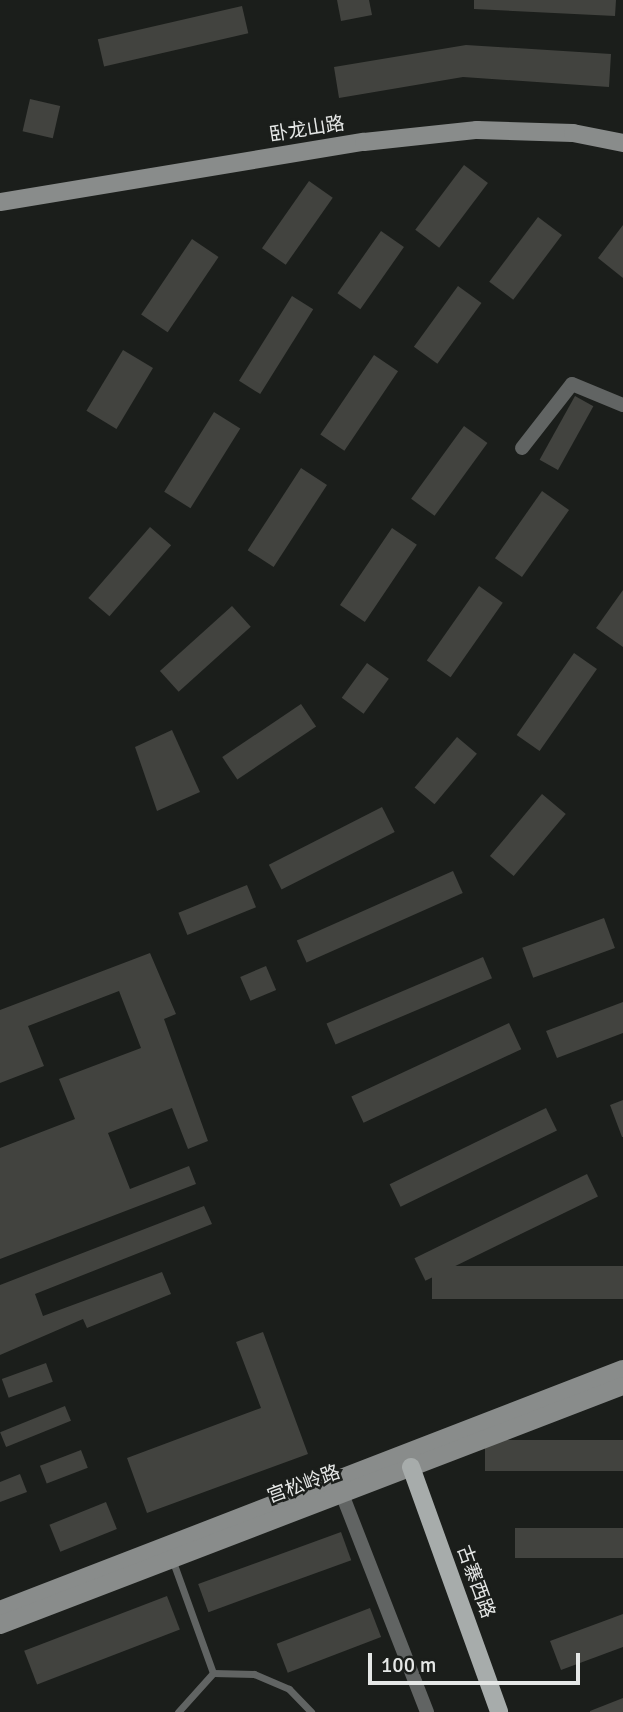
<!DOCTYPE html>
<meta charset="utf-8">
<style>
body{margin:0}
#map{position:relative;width:623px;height:1712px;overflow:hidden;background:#1b1e1b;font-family:Signika,"Noto Sans SC",sans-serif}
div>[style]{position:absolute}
.building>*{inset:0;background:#42433f;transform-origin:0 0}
.lane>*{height:7px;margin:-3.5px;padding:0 3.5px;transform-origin:3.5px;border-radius:3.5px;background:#616463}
.street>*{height:14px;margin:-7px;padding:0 7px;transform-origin:7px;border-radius:7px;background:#616463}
.secondary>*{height:18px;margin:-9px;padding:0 9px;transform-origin:9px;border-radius:9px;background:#898c8b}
.primary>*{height:18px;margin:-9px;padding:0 9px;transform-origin:9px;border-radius:9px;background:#a7acab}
span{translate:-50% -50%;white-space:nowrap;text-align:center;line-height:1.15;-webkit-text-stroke:5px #1b1e1b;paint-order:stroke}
.street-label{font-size:19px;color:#e5e7e6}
.scale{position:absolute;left:368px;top:1653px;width:212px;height:32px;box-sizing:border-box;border:4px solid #e5e7e6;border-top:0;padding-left:9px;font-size:21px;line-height:24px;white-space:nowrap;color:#e5e7e6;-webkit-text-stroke:5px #1b1e1b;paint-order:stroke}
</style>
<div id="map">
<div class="building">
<i style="clip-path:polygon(337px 0,369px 0,372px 15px,341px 21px)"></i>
<i style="clip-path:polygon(474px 0,616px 0,615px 16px,474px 9px)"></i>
<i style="left:242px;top:6px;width:28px;height:148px;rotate:77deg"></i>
<i style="clip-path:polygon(466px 45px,611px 54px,609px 87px,463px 77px,339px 98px,334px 67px)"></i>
<i style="left:30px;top:99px;width:31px;height:33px;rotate:13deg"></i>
<i style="left:464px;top:165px;width:30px;height:81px;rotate:37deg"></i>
<i style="left:309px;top:181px;width:29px;height:82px;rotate:35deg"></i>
<i style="left:538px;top:217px;width:30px;height:81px;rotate:37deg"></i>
<i style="clip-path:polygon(623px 225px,623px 278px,598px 258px)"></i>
<i style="left:381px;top:231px;width:28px;height:76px;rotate:35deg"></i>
<i style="left:192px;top:239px;width:32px;height:91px;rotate:34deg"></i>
<i style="left:458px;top:286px;width:29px;height:75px;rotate:36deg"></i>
<i style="left:292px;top:296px;width:25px;height:100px;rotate:32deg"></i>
<i style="left:123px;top:350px;width:35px;height:71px;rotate:31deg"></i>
<i style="left:374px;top:355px;width:29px;height:96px;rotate:34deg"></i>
<i style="left:575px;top:396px;width:21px;height:73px;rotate:29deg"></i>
<i style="left:214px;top:412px;width:31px;height:94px;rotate:32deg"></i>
<i style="left:464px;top:426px;width:29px;height:90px;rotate:36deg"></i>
<i style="left:301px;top:468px;width:31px;height:98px;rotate:33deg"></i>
<i style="left:542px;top:491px;width:33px;height:82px;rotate:35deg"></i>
<i style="left:150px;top:527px;width:28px;height:94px;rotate:41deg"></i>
<i style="left:392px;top:528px;width:30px;height:93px;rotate:34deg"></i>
<i style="left:479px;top:586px;width:29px;height:91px;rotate:35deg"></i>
<i style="clip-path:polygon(623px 590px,623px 647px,596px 628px)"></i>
<i style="left:232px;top:606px;width:28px;height:97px;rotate:48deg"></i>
<i style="left:574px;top:653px;width:28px;height:100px;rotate:35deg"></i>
<i style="left:367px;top:663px;width:27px;height:43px;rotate:36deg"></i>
<i style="left:301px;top:704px;width:27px;height:95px;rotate:56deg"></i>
<i style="clip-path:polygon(172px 730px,200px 792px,157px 811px,135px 747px)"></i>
<i style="left:457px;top:737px;width:26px;height:66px;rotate:40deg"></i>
<i style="left:542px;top:794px;width:31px;height:81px;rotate:40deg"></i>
<i style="left:382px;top:807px;width:28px;height:127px;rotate:63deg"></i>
<i style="left:453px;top:871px;width:24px;height:171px;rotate:66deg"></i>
<i style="left:247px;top:885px;width:24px;height:74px;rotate:68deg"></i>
<i style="left:604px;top:918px;width:32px;height:87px;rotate:70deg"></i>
<i style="clip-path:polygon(150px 953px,176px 1014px,164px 1019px,208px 1141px,188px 1149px,172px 1108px,108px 1133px,130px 1189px,189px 1166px,196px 1184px,0 1259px,0 1148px,75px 1119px,59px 1079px,141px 1048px,119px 991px,28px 1026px,44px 1066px,0 1083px,0 1010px)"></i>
<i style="left:483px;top:957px;width:23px;height:170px;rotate:67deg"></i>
<i style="left:266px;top:966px;width:26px;height:28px;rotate:67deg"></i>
<i style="clip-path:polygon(623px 1002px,623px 1033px,557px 1058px,546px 1031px)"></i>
<i style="left:509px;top:1023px;width:29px;height:174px;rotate:65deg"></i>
<i style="clip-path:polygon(623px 1100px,623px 1137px,622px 1137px,610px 1105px)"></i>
<i style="left:546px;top:1108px;width:25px;height:174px;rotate:64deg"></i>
<i style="left:587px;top:1174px;width:25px;height:192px;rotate:64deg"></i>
<i style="clip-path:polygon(204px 1206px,212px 1224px,35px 1294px,43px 1316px,162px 1272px,171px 1294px,87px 1328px,83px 1319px,0 1355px,0 1285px)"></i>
<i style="left:623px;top:1266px;width:33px;height:191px;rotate:90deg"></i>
<i style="clip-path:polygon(263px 1332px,308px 1454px,147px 1513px,127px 1458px,261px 1408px,236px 1342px)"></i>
<i style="left:46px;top:1363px;width:20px;height:47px;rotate:70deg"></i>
<i style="left:65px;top:1406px;width:16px;height:70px;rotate:68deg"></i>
<i style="left:623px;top:1440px;width:31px;height:138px;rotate:90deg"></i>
<i style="left:81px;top:1450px;width:19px;height:44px;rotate:69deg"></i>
<i style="clip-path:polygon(20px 1474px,27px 1492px,0 1502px,0 1482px)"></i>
<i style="left:106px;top:1502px;width:29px;height:61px;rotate:68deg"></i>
<i style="left:623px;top:1528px;width:30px;height:108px;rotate:90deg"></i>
<i style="left:341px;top:1532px;width:30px;height:152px;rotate:70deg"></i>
<i style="left:167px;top:1596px;width:36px;height:153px;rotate:69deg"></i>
<i style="left:370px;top:1608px;width:31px;height:100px;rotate:69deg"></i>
<i style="clip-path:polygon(623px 1614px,623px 1647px,561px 1670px,550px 1641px)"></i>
<i style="clip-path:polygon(623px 1698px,623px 1712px,590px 1712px,590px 1711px)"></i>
</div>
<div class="lane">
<i style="left:172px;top:1559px;width:121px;rotate:70.2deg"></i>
<i style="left:178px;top:1712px;width:52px;rotate:-48.1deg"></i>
<i style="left:213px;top:1673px;width:41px;rotate:1.4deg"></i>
<i style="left:254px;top:1674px;width:38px;rotate:23deg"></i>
<i style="left:289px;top:1689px;width:32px;rotate:46deg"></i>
</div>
<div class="street">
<i style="left:522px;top:448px;width:81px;rotate:-52deg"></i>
<i style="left:572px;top:384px;width:55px;rotate:22.4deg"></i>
<i style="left:342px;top:1494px;width:234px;rotate:68.7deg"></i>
</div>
<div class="secondary">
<i style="left:0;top:202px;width:369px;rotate:-9.4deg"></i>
<i style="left:364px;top:142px;width:114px;rotate:-6.1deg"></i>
<i style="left:477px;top:130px;width:96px;rotate:1.8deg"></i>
<i style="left:573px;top:133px;width:51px;rotate:11.3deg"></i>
<i style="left:0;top:1610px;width:668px;rotate:-21.15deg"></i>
<i style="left:0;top:1625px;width:667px;rotate:-20.99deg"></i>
</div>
<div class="primary">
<i style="left:411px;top:1467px;width:260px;rotate:70.2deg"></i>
</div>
<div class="street-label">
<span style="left:307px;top:130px;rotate:-9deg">卧龙山路</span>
<span style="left:304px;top:1485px;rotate:-20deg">宫松岭路</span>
<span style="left:475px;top:1582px;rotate:70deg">古寨西路</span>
</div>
<div class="scale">100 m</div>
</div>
